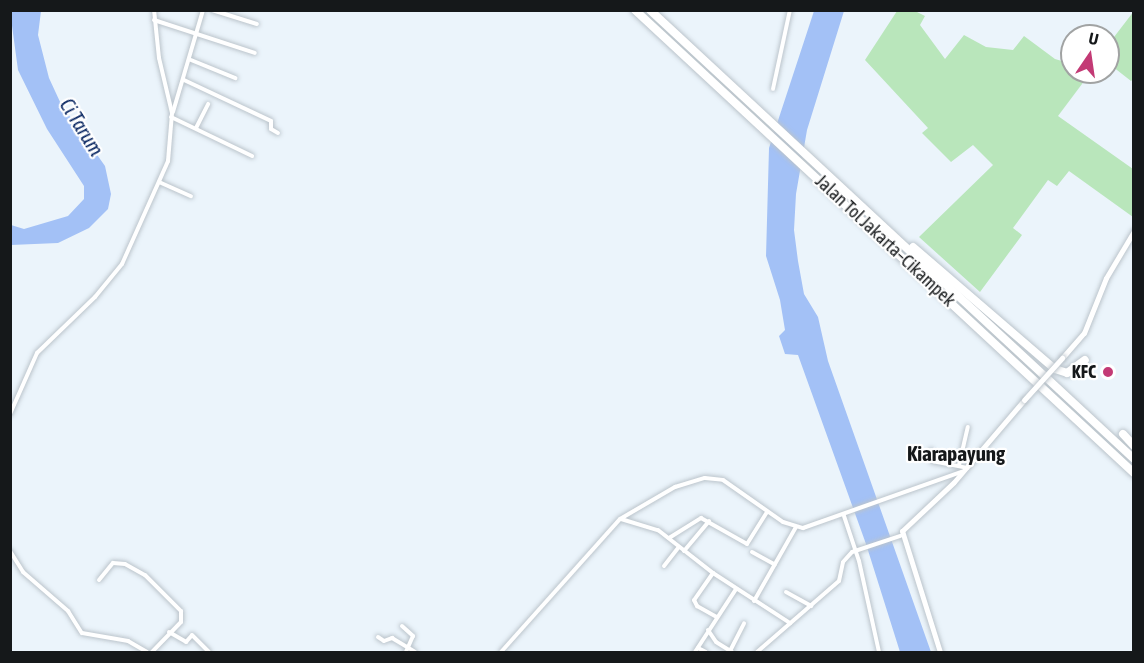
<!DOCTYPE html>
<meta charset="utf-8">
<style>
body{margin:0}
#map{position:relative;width:1144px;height:663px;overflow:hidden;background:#ebf4fb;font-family:"Asap Condensed",sans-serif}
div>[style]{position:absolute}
.green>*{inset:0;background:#b9e6bb}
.water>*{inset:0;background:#a3c1f6}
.roads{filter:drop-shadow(0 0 2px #bbc4cb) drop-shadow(0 0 2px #bbc4cb)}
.minor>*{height:4px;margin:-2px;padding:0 2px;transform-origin:2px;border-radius:2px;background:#fff}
.tertiary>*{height:5px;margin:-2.5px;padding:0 2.5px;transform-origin:2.5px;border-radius:2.5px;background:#fff}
.motorway>*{height:8px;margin:-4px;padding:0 4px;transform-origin:4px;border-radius:4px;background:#fff}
.bridges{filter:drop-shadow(0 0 2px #bbc4cb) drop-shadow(0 0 2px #bbc4cb)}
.tertiary-bridge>*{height:5px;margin:-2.5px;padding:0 2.5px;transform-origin:2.5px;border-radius:2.5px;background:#fff}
.dots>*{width:16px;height:16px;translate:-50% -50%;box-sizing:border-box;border:3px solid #fff;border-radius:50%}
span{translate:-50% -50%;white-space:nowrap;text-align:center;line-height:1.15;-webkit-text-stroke:4.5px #fff;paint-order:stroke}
.street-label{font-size:18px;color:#15181a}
.poi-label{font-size:18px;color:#15181a;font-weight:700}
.right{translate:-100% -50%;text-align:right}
.water-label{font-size:20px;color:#062460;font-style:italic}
.quarter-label{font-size:21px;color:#15181a;font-weight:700}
.frame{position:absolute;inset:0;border:12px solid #15181a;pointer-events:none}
.north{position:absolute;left:1060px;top:24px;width:60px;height:60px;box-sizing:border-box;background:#fff;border:2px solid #a1a3a3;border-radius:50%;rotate:13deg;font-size:16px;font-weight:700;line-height:24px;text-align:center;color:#15181a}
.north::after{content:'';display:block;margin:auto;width:21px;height:27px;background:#c33a75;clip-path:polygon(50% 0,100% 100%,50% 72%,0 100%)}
</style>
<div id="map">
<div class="green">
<i style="clip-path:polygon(897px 11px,915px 11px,925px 16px,920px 25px,945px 59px,964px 35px,986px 47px,1013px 50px,1024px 36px,1055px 59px,1072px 64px,1072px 72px,1091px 72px,1058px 116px,1133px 169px,1133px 217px,1069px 171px,1057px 186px,1048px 180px,1013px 228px,1022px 235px,980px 292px,919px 237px,993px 165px,973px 145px,951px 162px,922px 133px,928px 128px,865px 60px)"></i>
<i style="clip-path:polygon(1134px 11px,1134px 78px,1131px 81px,1108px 63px,1107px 36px,1114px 37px)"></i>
</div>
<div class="water">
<i style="clip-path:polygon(10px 11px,41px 11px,38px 35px,49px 78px,61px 104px,105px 166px,111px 194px,108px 209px,89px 228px,58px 243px,11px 245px,11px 225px,24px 229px,68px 216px,84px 199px,84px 186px,47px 129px,18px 70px)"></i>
<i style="clip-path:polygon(814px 11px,844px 11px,807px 130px,796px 194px,794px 230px,798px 261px,804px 294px,818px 317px,828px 361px,931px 652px,900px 652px,866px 544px,798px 355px,785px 354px,779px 336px,785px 330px,780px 300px,766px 256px,769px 148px)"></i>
</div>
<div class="roads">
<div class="minor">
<i style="left:212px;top:10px;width:47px;rotate:17.3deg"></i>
<i style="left:154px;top:20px;width:106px;rotate:18.1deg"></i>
<i style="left:191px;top:60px;width:48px;rotate:22.2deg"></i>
<i style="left:184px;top:80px;width:96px;rotate:25.2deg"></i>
<i style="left:271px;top:121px;width:8px;rotate:90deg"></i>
<i style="left:271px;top:129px;width:8px;rotate:30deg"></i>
<i style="left:773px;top:89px;width:81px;rotate:-77.9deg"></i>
<i style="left:173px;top:112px;width:106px;rotate:-73.6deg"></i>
<i style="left:171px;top:117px;width:90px;rotate:25.7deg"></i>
<i style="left:196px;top:128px;width:27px;rotate:-63deg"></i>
<i style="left:159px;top:182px;width:35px;rotate:24deg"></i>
<i style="left:10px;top:414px;width:67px;rotate:-66.1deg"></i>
<i style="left:37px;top:353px;width:81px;rotate:-44deg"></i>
<i style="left:95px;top:297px;width:43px;rotate:-50.7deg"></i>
<i style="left:122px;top:264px;width:113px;rotate:-65.9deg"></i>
<i style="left:168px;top:161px;width:48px;rotate:-85.2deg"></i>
<i style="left:172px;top:113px;width:57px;rotate:-103.3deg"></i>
<i style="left:159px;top:58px;width:48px;rotate:-95.9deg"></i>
<i style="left:931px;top:450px;width:11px;rotate:85deg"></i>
<i style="left:932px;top:461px;width:36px;rotate:11deg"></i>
<i style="left:959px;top:465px;width:39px;rotate:-77deg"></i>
<i style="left:844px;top:516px;width:47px;rotate:71.6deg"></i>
<i style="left:859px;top:561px;width:93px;rotate:77.6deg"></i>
<i style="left:621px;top:519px;width:39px;rotate:17deg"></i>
<i style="left:658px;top:530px;width:70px;rotate:38deg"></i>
<i style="left:713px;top:573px;width:92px;rotate:33deg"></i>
<i style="left:669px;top:538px;width:38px;rotate:-32deg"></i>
<i style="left:701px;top:518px;width:53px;rotate:29.5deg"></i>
<i style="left:747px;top:544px;width:38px;rotate:-58deg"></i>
<i style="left:10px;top:551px;width:25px;rotate:58deg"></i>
<i style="left:23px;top:572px;width:60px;rotate:40.9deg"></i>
<i style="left:68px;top:611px;width:26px;rotate:58deg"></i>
<i style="left:82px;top:633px;width:47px;rotate:9.9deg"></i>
<i style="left:128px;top:641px;width:22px;rotate:30deg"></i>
<i style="left:684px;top:551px;width:39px;rotate:-50deg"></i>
<i style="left:752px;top:552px;width:26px;rotate:29deg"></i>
<i style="left:664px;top:566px;width:24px;rotate:-52deg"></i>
<i style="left:713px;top:573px;width:33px;rotate:125deg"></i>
<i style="left:694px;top:600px;width:7px;rotate:63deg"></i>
<i style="left:697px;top:606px;width:23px;rotate:29deg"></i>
<i style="left:99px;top:580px;width:22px;rotate:-51deg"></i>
<i style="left:113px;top:563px;width:12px;rotate:5deg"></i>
<i style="left:125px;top:564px;width:23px;rotate:29deg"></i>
<i style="left:145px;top:575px;width:51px;rotate:45deg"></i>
<i style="left:181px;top:611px;width:11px;rotate:90deg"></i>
<i style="left:181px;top:622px;width:42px;rotate:134deg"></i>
<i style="left:786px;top:592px;width:29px;rotate:29deg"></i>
<i style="left:754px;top:601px;width:85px;rotate:-60.4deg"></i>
<i style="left:402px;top:626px;width:15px;rotate:42deg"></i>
<i style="left:413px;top:636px;width:17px;rotate:114deg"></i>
<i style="left:708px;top:630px;width:14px;rotate:56deg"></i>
<i style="left:716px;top:642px;width:19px;rotate:32deg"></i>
<i style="left:169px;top:632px;width:20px;rotate:30deg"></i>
<i style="left:186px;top:642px;width:9px;rotate:-49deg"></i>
<i style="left:192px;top:635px;width:24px;rotate:45deg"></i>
<i style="left:378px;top:637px;width:7px;rotate:34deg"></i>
<i style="left:384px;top:641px;width:9px;rotate:-21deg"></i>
<i style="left:392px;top:638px;width:27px;rotate:31deg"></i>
<i style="left:698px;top:648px;width:9px;rotate:27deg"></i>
<i style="left:730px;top:651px;width:31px;rotate:-63deg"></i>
<i style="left:501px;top:652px;width:178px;rotate:-48.2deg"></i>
<i style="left:620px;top:519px;width:64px;rotate:-30.2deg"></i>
<i style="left:675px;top:487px;width:31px;rotate:-17deg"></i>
<i style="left:705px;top:478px;width:18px;rotate:6deg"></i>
<i style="left:723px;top:480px;width:73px;rotate:35deg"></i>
<i style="left:783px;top:522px;width:21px;rotate:17deg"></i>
<i style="left:803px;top:528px;width:168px;rotate:-19.5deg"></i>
<i style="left:695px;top:652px;width:75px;rotate:-56.9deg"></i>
<i style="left:757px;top:652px;width:108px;rotate:-40.9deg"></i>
<i style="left:839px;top:581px;width:19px;rotate:-78deg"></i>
<i style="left:843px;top:562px;width:13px;rotate:-48deg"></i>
<i style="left:852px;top:552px;width:51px;rotate:-18.4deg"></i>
</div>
<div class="tertiary">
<i style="left:1062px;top:358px;width:33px;rotate:-49deg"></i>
<i style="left:1084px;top:333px;width:59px;rotate:-68.2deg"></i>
<i style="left:1106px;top:278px;width:55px;rotate:-59.2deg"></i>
<i style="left:940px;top:652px;width:127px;rotate:-107.4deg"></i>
<i style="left:902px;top:531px;width:71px;rotate:-43.3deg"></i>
<i style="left:954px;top:482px;width:108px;rotate:-49.5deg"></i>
</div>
<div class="motorway">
<i style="left:635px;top:10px;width:681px;rotate:42.86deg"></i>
<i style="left:650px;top:10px;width:660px;rotate:42.85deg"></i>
<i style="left:913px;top:247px;width:187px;rotate:40.7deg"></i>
<i style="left:1055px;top:369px;width:13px;rotate:18deg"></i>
<i style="left:1067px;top:373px;width:22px;rotate:-36deg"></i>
<i style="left:1123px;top:434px;width:16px;rotate:47deg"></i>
</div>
</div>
<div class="bridges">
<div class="tertiary-bridge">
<i style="left:1024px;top:400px;width:57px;rotate:-47.9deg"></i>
</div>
</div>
<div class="dots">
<i style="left:1108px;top:372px;background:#c33a75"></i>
</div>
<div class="street-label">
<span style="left:885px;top:241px;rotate:43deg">Jalan Tol Jakarta–Cikampek</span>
</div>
<div class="poi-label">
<span class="right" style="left:1096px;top:372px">KFC</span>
</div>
<div class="water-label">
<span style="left:82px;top:127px;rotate:58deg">Ci Tarum</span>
</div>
<div class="quarter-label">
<span style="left:956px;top:453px">Kiarapayung</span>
</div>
<div class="frame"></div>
<div class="north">U</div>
</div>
